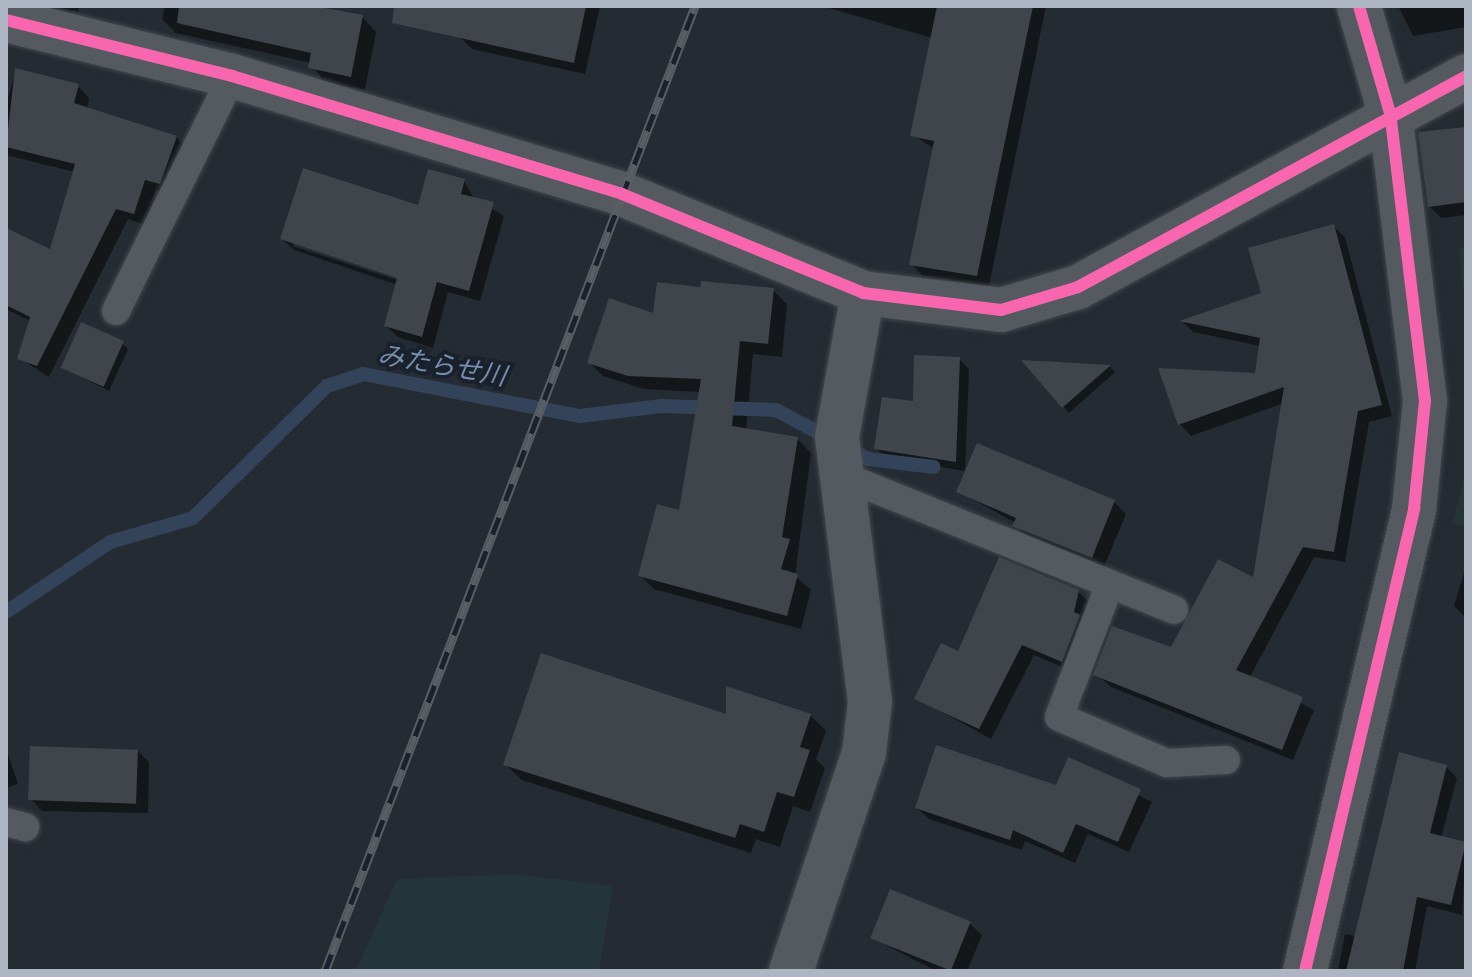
<!DOCTYPE html>
<meta charset="utf-8">
<style>
body{margin:0}
#map{position:relative;width:1472px;height:977px;overflow:hidden;background:#252b32;font-family:Poppins,"Noto Sans JP",sans-serif}
div>[style]{position:absolute}
.green>*{inset:0;background:#233538}
.shadow>*{inset:0;background:#0007}
.stream>*{height:14px;margin:-7px;padding:0 7px;transform-origin:7px;border-radius:7px;background:#33435a}
.building>*{inset:0;background:#40454c;transform-origin:0 0}
.roads{filter:drop-shadow(0 0 2px #42474c) drop-shadow(0 0 2px #42474c)}
.service>*{height:28px;margin:-14px;padding:0 14px;transform-origin:14px;border-radius:14px;background:#555960}
.minor>*{height:44px;margin:-22px;padding:0 22px;transform-origin:22px;border-radius:22px;background:#555960}
.tertiary>*{height:44px;margin:-22px;padding:0 22px;transform-origin:22px;border-radius:22px;background:#555960}
.rail>*{height:9px;margin-top:-4.5px;transform-origin:0;background:repeating-linear-gradient(90deg,#19212c 0 18px,#595d64 0 36px);box-sizing:border-box;border-block:2px solid #595d64}
.cycleway>*{height:12px;margin:-6px;padding:0 6px;transform-origin:6px;border-radius:6px;background:#f766af}
span{translate:-50% -50%;white-space:nowrap;text-align:center;line-height:1.15;-webkit-text-stroke:8px #19212c;paint-order:stroke}
.water-label{font-size:26px;color:#768eac;font-style:italic}
.frame{position:absolute;inset:0;border:8px solid #aeb6c4;pointer-events:none}
</style>
<div id="map">
<div class="green">
<i style="clip-path:polygon(1466px 247px,1466px 317px,1459px 248px)"></i>
<i style="clip-path:polygon(1466px 472px,1466px 527px,1452px 524px)"></i>
<i style="clip-path:polygon(515px 874px,613px 886px,599px 971px,356px 971px,397px 879px)"></i>
</div>
<div class="shadow">
<i style="clip-path:polygon(45px 6px,79px 6px,78px 12px)"></i>
<i style="clip-path:polygon(165px 6px,303px 6px,362px 17px,376px 32px,365px 90px,324px 82px,311px 63px,176px 33px,162px 19px)"></i>
<i style="clip-path:polygon(468px 6px,600px 6px,585px 74px,472px 49px,460px 37px)"></i>
<i style="clip-path:polygon(822px 6px,1046px 6px,989px 286px,923px 276px,911px 264px,935px 149px,913px 135px,932px 38px)"></i>
<i style="clip-path:polygon(1398px 6px,1465px 6px,1466px 27px,1413px 36px)"></i>
<i style="clip-path:polygon(16px 71px,78px 86px,89px 98px,87px 109px,176px 137px,188px 149px,171px 195px,156px 190px,146px 225px,128px 219px,49px 377px,19px 358px,30px 321px,6px 309px,6px 230px,51px 252px,75px 172px,6px 155px,6px 104px)"></i>
<i style="clip-path:polygon(1466px 129px,1466px 215px,1441px 218px,1429px 206px)"></i>
<i style="clip-path:polygon(evenodd,464px 181px,474px 199px,504px 216px,480px 301px,448px 292px,433px 348px,398px 337px,386px 326px,398px 285px,294px 250px,282px 239px,419px 208px,464px 181px,293px 242px,407px 279px,406px 283px,293px 246px,293px 242px)"></i>
<i style="clip-path:polygon(1333px 226px,1345px 237px,1392px 416px,1369px 422px,1345px 562px,1314px 557px,1250px 677px,1314px 710px,1293px 760px,1111px 687px,1099px 676px,1172px 649px,1255px 581px,1284px 403px,1191px 436px,1180px 424px,1257px 375px,1261px 346px,1193px 332px,1183px 322px,1264px 294px)"></i>
<i style="clip-path:polygon(659px 285px,773px 290px,787px 304px,782px 357px,753px 354px,746px 430px,797px 439px,811px 453px,795px 576px,811px 590px,801px 629px,654px 589px,640px 575px,681px 512px,701px 392px,644px 389px,603px 376px,589px 362px,655px 316px)"></i>
<i style="clip-path:polygon(122px 343px,128px 349px,109px 391px,63px 367px)"></i>
<i style="clip-path:polygon(959px 359px,969px 369px,965px 471px,886px 458px,876px 448px)"></i>
<i style="clip-path:polygon(1025px 363px,1110px 367px,1115px 372px,1069px 413px)"></i>
<i style="clip-path:polygon(959px 492px,1114px 502px,1126px 514px,1103px 569px,1026px 537px,1016px 523px)"></i>
<i style="clip-path:polygon(1466px 566px,1466px 618px,1454px 606px)"></i>
<i style="clip-path:polygon(1078px 592px,1090px 603px,1074px 672px,1034px 655px,991px 739px,917px 698px,959px 654px)"></i>
<i style="clip-path:polygon(810px 715px,826px 731px,816px 759px,825px 768px,810px 812px,793px 806px,780px 847px,756px 839px,751px 853px,522px 780px,506px 765px)"></i>
<i style="clip-path:polygon(6px 748px,18px 784px,6px 788px)"></i>
<i style="clip-path:polygon(137px 750px,149px 762px,148px 813px,42px 811px,31px 799px)"></i>
<i style="clip-path:polygon(1069px 759px,1152px 802px,1129px 852px,1088px 834px,1075px 863px,1025px 841px,1022px 850px,929px 819px,917px 808px,1057px 787px)"></i>
<i style="clip-path:polygon(1446px 767px,1457px 778px,1441px 838px,1466px 844px,1462px 915px,1427px 906px,1415px 971px,1338px 971px,1345px 934px,1356px 936px)"></i>
<i style="clip-path:polygon(970px 924px,982px 935px,967px 971px,936px 971px,872px 938px)"></i>
</div>
<div class="stream">
<i style="left:6px;top:612px;width:125px;rotate:-33.9deg"></i>
<i style="left:110px;top:542px;width:86px;rotate:-16.1deg"></i>
<i style="left:193px;top:518px;width:188px;rotate:-44.6deg"></i>
<i style="left:327px;top:386px;width:38px;rotate:-18deg"></i>
<i style="left:363px;top:374px;width:221px;rotate:11deg"></i>
<i style="left:580px;top:416px;width:82px;rotate:-7deg"></i>
<i style="left:661px;top:406px;width:115px;rotate:2deg"></i>
<i style="left:776px;top:410px;width:104px;rotate:28deg"></i>
<i style="left:868px;top:459px;width:66px;rotate:6.9deg"></i>
</div>
<div class="building">
<i style="clip-path:polygon(179px 6px,314px 6px,363px 15px,351px 77px,308px 68px,311px 53px,177px 23px)"></i>
<i style="clip-path:polygon(394px 6px,586px 6px,574px 63px,392px 23px)"></i>
<i style="clip-path:polygon(937px 6px,1033px 6px,977px 276px,909px 265px,934px 141px,910px 136px)"></i>
<i style="clip-path:polygon(15px 68px,79px 84px,74px 103px,177px 136px,160px 184px,145px 180px,134px 214px,116px 209px,37px 366px,17px 359px,30px 317px,6px 305px,6px 228px,50px 249px,75px 164px,6px 147px)"></i>
<i style="clip-path:polygon(1466px 127px,1466px 202px,1428px 207px,1418px 132px)"></i>
<i style="clip-path:polygon(303px 168px,418px 205px,428px 169px,465px 179px,461px 194px,494px 202px,469px 291px,437px 282px,422px 337px,384px 326px,397px 278px,280px 239px)"></i>
<i style="clip-path:polygon(1334px 224px,1382px 405px,1358px 411px,1334px 552px,1303px 547px,1236px 670px,1303px 697px,1282px 750px,1093px 675px,1112px 626px,1171px 647px,1218px 559px,1253px 577px,1284px 387px,1178px 425px,1158px 368px,1255px 373px,1260px 338px,1179px 321px,1261px 293px,1248px 248px)"></i>
<i style="clip-path:polygon(701px 281px,774px 288px,768px 344px,740px 341px,732px 426px,798px 437px,782px 537px,790px 539px,781px 569px,798px 574px,787px 616px,638px 576px,657px 504px,679px 510px,701px 379px,628px 376px,587px 363px,609px 298px,653px 313px,657px 282px,700px 287px)"></i>
<i style="left:81px;top:322px;width:47px;height:50px;rotate:24deg"></i>
<i style="clip-path:polygon(914px 355px,960px 357px,956px 462px,874px 449px,882px 397px,913px 401px)"></i>
<i style="clip-path:polygon(1021px 360px,1111px 365px,1062px 408px)"></i>
<i style="clip-path:polygon(977px 443px,1115px 500px,1092px 558px,1012px 526px,1016px 518px,956px 492px)"></i>
<i style="clip-path:polygon(999px 557px,1079px 590px,1074px 612px,1080px 615px,1062px 662px,1022px 645px,979px 729px,914px 699px,941px 643px,958px 651px)"></i>
<i style="clip-path:polygon(541px 653px,726px 714px,726px 686px,811px 714px,800px 747px,810px 750px,794px 797px,777px 792px,764px 832px,740px 824px,735px 838px,503px 765px)"></i>
<i style="clip-path:polygon(936px 745px,1056px 785px,1068px 757px,1141px 789px,1118px 842px,1076px 824px,1063px 853px,1013px 830px,1010px 840px,915px 808px)"></i>
<i style="left:30px;top:746px;width:108px;height:54px;rotate:2deg"></i>
<i style="clip-path:polygon(1399px 752px,1447px 765px,1430px 833px,1466px 842px,1451px 905px,1417px 897px,1403px 971px,1346px 971px)"></i>
<i style="left:890px;top:889px;width:87px;height:53px;rotate:22deg"></i>
</div>
<div class="roads">
<div class="service">
<i style="left:116px;top:311px;width:262px;rotate:-63.7deg"></i>
<i style="left:843px;top:476px;width:357px;rotate:22deg"></i>
<i style="left:1110px;top:584px;width:142px;rotate:111deg"></i>
<i style="left:1059px;top:717px;width:117px;rotate:23.1deg"></i>
<i style="left:1167px;top:763px;width:59px;rotate:-2.9deg"></i>
<i style="left:6px;top:822px;width:20px;rotate:15deg"></i>
</div>
<div class="minor">
<i style="left:791px;top:971px;width:230px;rotate:-71.5deg"></i>
<i style="left:864px;top:753px;width:51px;rotate:-83.3deg"></i>
<i style="left:870px;top:702px;width:267px;rotate:-97.1deg"></i>
<i style="left:837px;top:437px;width:146px;rotate:-79.8deg"></i>
<i style="left:1305px;top:971px;width:475px;rotate:-76.7deg"></i>
<i style="left:1414px;top:509px;width:109px;rotate:-84.2deg"></i>
<i style="left:1425px;top:401px;width:290px;rotate:-96.9deg"></i>
<i style="left:1390px;top:113px;width:111px;rotate:-106.2deg"></i>
</div>
<div class="tertiary">
<i style="left:6px;top:20px;width:233px;rotate:13.9deg"></i>
<i style="left:232px;top:76px;width:407px;rotate:16.8deg"></i>
<i style="left:622px;top:194px;width:261px;rotate:22.3deg"></i>
<i style="left:863px;top:293px;width:139px;rotate:7deg"></i>
<i style="left:1001px;top:310px;width:80px;rotate:-16.6deg"></i>
<i style="left:1078px;top:287px;width:442px;rotate:-28.5deg"></i>
</div>
</div>
<div class="rail">
<i style="left:325px;top:971px;width:1034px;rotate:-69.02deg"></i>
</div>
<div class="cycleway">
<i style="left:6px;top:20px;width:233px;rotate:13.9deg"></i>
<i style="left:232px;top:76px;width:407px;rotate:16.8deg"></i>
<i style="left:622px;top:194px;width:261px;rotate:22.3deg"></i>
<i style="left:863px;top:293px;width:139px;rotate:7deg"></i>
<i style="left:1001px;top:310px;width:80px;rotate:-16.6deg"></i>
<i style="left:1078px;top:287px;width:442px;rotate:-28.5deg"></i>
<i style="left:1305px;top:971px;width:475px;rotate:-76.7deg"></i>
<i style="left:1414px;top:509px;width:109px;rotate:-84.2deg"></i>
<i style="left:1425px;top:401px;width:290px;rotate:-96.9deg"></i>
<i style="left:1390px;top:113px;width:111px;rotate:-106.2deg"></i>
</div>
<div class="water-label">
<span style="left:442px;top:366px;rotate:10deg">みたらせ川</span>
</div>
<div class="frame"></div>
</div>
